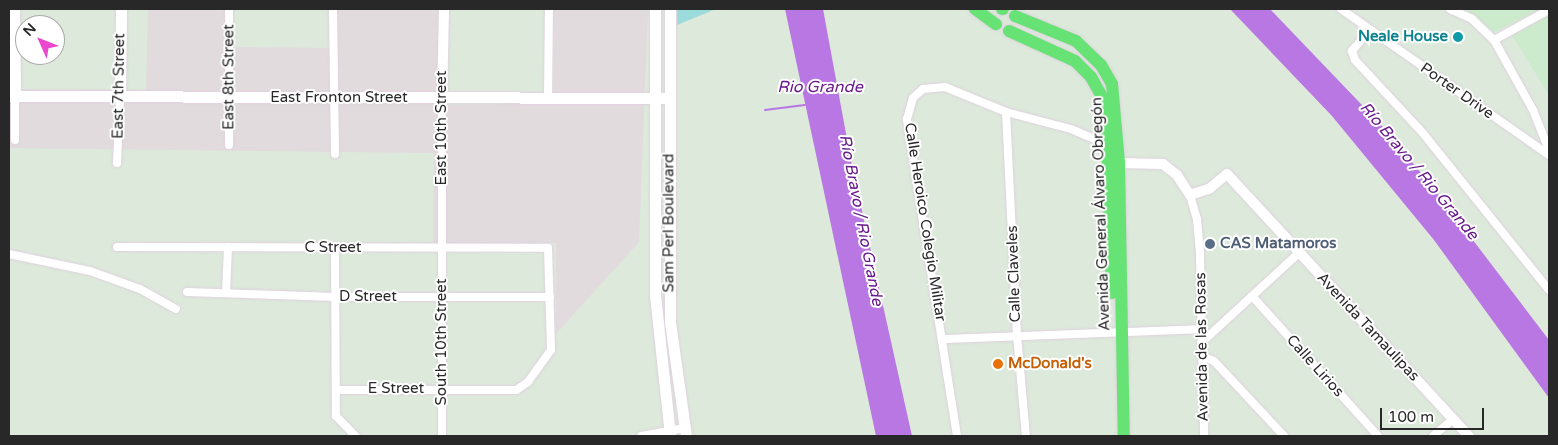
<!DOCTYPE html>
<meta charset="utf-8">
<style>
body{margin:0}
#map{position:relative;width:1558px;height:445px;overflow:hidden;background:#dce9db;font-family:"Varela Round",sans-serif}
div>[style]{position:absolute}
.industrial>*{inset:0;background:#e2dbde}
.education>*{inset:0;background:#cceacc}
.green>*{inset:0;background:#9cdbdb}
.water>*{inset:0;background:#b977e3}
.stream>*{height:2px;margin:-1px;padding:0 1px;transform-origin:1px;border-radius:1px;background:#b977e3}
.roads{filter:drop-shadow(0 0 1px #e0d0de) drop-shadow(0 0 1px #e0d0de)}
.minor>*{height:8px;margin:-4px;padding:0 4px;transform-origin:4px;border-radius:4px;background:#fff}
.tertiary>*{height:10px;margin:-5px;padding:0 5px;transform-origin:5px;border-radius:5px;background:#fff}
.secondary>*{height:11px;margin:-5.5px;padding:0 5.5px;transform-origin:5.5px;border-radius:5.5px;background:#fff}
.primary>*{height:12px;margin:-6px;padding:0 6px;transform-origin:6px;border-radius:6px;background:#66e374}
.dots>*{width:14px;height:14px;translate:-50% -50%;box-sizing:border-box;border:2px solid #fff;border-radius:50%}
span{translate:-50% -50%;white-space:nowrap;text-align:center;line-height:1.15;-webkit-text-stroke:4px #fff;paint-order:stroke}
.culture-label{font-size:15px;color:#0d838f;font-weight:700}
.right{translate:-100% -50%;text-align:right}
.street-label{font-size:15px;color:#282828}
.service-label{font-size:15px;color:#4e5e75;font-weight:700}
.left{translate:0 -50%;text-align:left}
.food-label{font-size:15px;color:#c56008;font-weight:700}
.water-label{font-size:16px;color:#68198c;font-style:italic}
.frame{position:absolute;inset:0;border:10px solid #282828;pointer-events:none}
.north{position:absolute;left:15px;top:15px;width:50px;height:50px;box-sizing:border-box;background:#fff;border:1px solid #a9a9a9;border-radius:50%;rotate:314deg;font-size:14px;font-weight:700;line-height:20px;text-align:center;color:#282828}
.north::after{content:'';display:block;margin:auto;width:18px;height:22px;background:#e948cf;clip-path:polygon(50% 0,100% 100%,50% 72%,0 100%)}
.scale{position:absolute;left:1380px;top:408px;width:104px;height:22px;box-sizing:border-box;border:2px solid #282828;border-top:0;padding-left:6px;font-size:15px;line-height:18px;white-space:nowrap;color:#282828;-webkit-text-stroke:4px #fff;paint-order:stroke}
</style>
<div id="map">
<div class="industrial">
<i style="clip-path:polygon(148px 9px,229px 9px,229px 47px,330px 48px,330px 9px,438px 9px,439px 105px,554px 103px,554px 9px,648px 9px,639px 242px,556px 334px,556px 243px,433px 245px,434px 153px,9px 148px,9px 89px,146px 90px)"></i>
</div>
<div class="education">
<i style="clip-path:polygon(1464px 9px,1540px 9px,1494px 32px)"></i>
<i style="clip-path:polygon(1549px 15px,1549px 95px,1512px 35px)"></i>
</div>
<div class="green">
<i style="clip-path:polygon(677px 9px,716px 9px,677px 25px)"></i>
</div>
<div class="water">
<i style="clip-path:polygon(785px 9px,823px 9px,852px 166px,912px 436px,876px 436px)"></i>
<i style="clip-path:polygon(1230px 9px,1270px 9px,1383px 127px,1431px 185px,1549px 340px,1549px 398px,1434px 240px,1332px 116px)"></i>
</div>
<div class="stream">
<i style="left:765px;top:110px;width:40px;rotate:-7.1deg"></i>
</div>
<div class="roads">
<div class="minor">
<i style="left:333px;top:9px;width:145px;rotate:89.2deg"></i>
<i style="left:1341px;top:9px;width:254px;rotate:35.1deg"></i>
<i style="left:1450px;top:9px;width:24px;rotate:24deg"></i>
<i style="left:1472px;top:19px;width:30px;rotate:44deg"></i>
<i style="left:1494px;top:40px;width:63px;rotate:-28.6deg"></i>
<i style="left:1370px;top:30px;width:28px;rotate:131deg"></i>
<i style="left:1352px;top:51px;width:9px;rotate:72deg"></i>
<i style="left:1355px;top:60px;width:98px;rotate:47.1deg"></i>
<i style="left:1422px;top:132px;width:203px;rotate:51.2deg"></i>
<i style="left:1494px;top:40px;width:80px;rotate:60.9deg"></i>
<i style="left:1533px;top:110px;width:43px;rotate:68.2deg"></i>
<i style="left:548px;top:98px;width:89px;rotate:-89.4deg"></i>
<i style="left:442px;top:99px;width:337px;rotate:90deg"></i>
<i style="left:1006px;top:112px;width:222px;rotate:87.2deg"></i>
<i style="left:1017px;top:334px;width:102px;rotate:85deg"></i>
<i style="left:15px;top:140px;width:44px;rotate:-90deg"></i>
<i style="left:229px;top:145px;width:136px;rotate:-90deg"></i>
<i style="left:117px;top:163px;width:67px;rotate:-87.4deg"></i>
<i style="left:1190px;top:195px;width:25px;rotate:74deg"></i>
<i style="left:1197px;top:219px;width:35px;rotate:85deg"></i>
<i style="left:1200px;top:254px;width:182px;rotate:88.7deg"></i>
<i style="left:117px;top:247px;width:431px;rotate:0.1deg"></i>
<i style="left:548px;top:248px;width:102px;rotate:88.3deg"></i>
<i style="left:551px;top:350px;width:39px;rotate:126deg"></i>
<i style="left:528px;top:382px;width:14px;rotate:146deg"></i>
<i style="left:516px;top:390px;width:180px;rotate:180deg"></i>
<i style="left:335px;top:249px;width:167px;rotate:89.7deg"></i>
<i style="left:336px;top:416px;width:28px;rotate:46deg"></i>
<i style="left:9px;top:254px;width:83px;rotate:11.9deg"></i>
<i style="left:90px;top:271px;width:53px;rotate:19.8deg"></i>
<i style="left:140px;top:289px;width:41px;rotate:29.1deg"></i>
<i style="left:187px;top:292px;width:149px;rotate:1.9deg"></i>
<i style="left:336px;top:297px;width:214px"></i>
<i style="left:226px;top:293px;width:46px;rotate:-87.5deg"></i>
<i style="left:1252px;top:296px;width:188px;rotate:48deg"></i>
<i style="left:944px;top:339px;width:257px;rotate:-2.2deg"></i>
<i style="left:1201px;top:343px;width:134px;rotate:-42.6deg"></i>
<i style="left:1202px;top:356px;width:13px;rotate:23deg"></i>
<i style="left:1214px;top:361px;width:103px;rotate:47deg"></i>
<i style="left:641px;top:436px;width:45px;rotate:-10.3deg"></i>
<i style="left:957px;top:436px;width:321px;rotate:-99deg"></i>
<i style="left:907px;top:119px;width:22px;rotate:-74deg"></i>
<i style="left:913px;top:98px;width:13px;rotate:-42deg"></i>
<i style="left:923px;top:89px;width:22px;rotate:-5deg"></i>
<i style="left:945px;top:87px;width:66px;rotate:22.3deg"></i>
<i style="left:1006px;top:112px;width:67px;rotate:14.7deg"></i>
<i style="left:1071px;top:129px;width:40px;rotate:23.4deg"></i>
<i style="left:1433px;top:436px;width:26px;rotate:-40deg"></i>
</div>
<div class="tertiary">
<i style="left:442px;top:99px;width:90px;rotate:-88.7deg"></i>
<i style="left:1119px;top:163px;width:44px;rotate:1.3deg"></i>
<i style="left:1163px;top:164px;width:18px;rotate:38deg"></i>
<i style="left:1177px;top:175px;width:24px;rotate:57deg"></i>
<i style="left:1190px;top:195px;width:20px;rotate:-18deg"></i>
<i style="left:1209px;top:189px;width:23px;rotate:-40deg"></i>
<i style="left:1227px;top:174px;width:357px;rotate:47.3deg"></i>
</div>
<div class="secondary">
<i style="left:14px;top:9px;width:87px;rotate:89.3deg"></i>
<i style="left:655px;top:9px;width:286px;rotate:90deg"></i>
<i style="left:655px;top:295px;width:142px;rotate:83.9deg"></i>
<i style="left:670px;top:9px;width:313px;rotate:90deg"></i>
<i style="left:670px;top:322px;width:115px;rotate:82deg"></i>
<i style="left:9px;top:96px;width:660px;rotate:0.17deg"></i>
<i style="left:120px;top:96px;width:87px;rotate:-89.3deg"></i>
</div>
<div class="primary">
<i style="left:975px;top:9px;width:26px;rotate:36deg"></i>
<i style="left:1002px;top:9px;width:1px"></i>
<i style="left:1015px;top:16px;width:66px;rotate:22.3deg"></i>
<i style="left:1076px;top:41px;width:35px;rotate:44deg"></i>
<i style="left:1101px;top:65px;width:22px;rotate:60deg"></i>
<i style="left:1112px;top:84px;width:79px;rotate:84.9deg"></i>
<i style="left:1119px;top:163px;width:273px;rotate:89deg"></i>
<i style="left:1009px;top:31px;width:72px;rotate:24.4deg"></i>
<i style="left:1075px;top:61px;width:23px;rotate:45deg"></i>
<i style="left:1091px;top:77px;width:31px;rotate:61deg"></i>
<i style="left:1106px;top:104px;width:189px;rotate:88.2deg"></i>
</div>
</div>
<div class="dots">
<i style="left:1458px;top:37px;background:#0f9aa8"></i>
<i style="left:1210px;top:244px;background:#5c6f8a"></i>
<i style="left:998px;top:364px;background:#e8710a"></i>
</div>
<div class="culture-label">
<span class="right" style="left:1448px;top:37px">Neale House</span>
</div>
<div class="street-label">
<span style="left:229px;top:77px;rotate:-90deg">East 8th Street</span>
<span style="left:119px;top:86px;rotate:-89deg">East 7th Street</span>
<span style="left:1457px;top:91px;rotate:35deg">Porter Drive</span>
<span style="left:339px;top:98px">East Fronton Street</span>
<span style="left:442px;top:128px;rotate:-90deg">East 10th Street</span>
<span style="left:1101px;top:214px;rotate:-92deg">Avenida General Álvaro Obregón</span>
<span style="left:925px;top:222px;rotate:81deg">Calle Heroico Colegio Militar</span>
<span style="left:669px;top:223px;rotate:-90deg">Sam Perl Boulevard</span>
<span style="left:333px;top:248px">C Street</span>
<span style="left:1014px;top:274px;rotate:-92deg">Calle Claveles</span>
<span style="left:368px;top:297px">D Street</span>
<span style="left:1368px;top:327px;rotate:47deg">Avenida Tamaulipas</span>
<span style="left:442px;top:342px;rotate:-90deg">South 10th Street</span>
<span style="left:1202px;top:347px;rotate:-91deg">Avenida de las Rosas</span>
<span style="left:1315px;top:366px;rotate:48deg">Calle Lirios</span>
<span style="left:396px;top:389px">E Street</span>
</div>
<div class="service-label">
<span class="left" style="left:1220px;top:244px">CAS Matamoros</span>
</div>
<div class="food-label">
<span class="left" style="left:1008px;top:364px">McDonald's</span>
</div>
<div class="water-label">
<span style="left:820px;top:87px">Rio Grande</span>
<span style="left:1419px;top:171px;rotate:50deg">Río Bravo / Rio Grande</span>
<span style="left:861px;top:220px;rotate:79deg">Río Bravo / Rio Grande</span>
</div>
<div class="frame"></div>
<div class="north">N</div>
<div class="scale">100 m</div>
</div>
